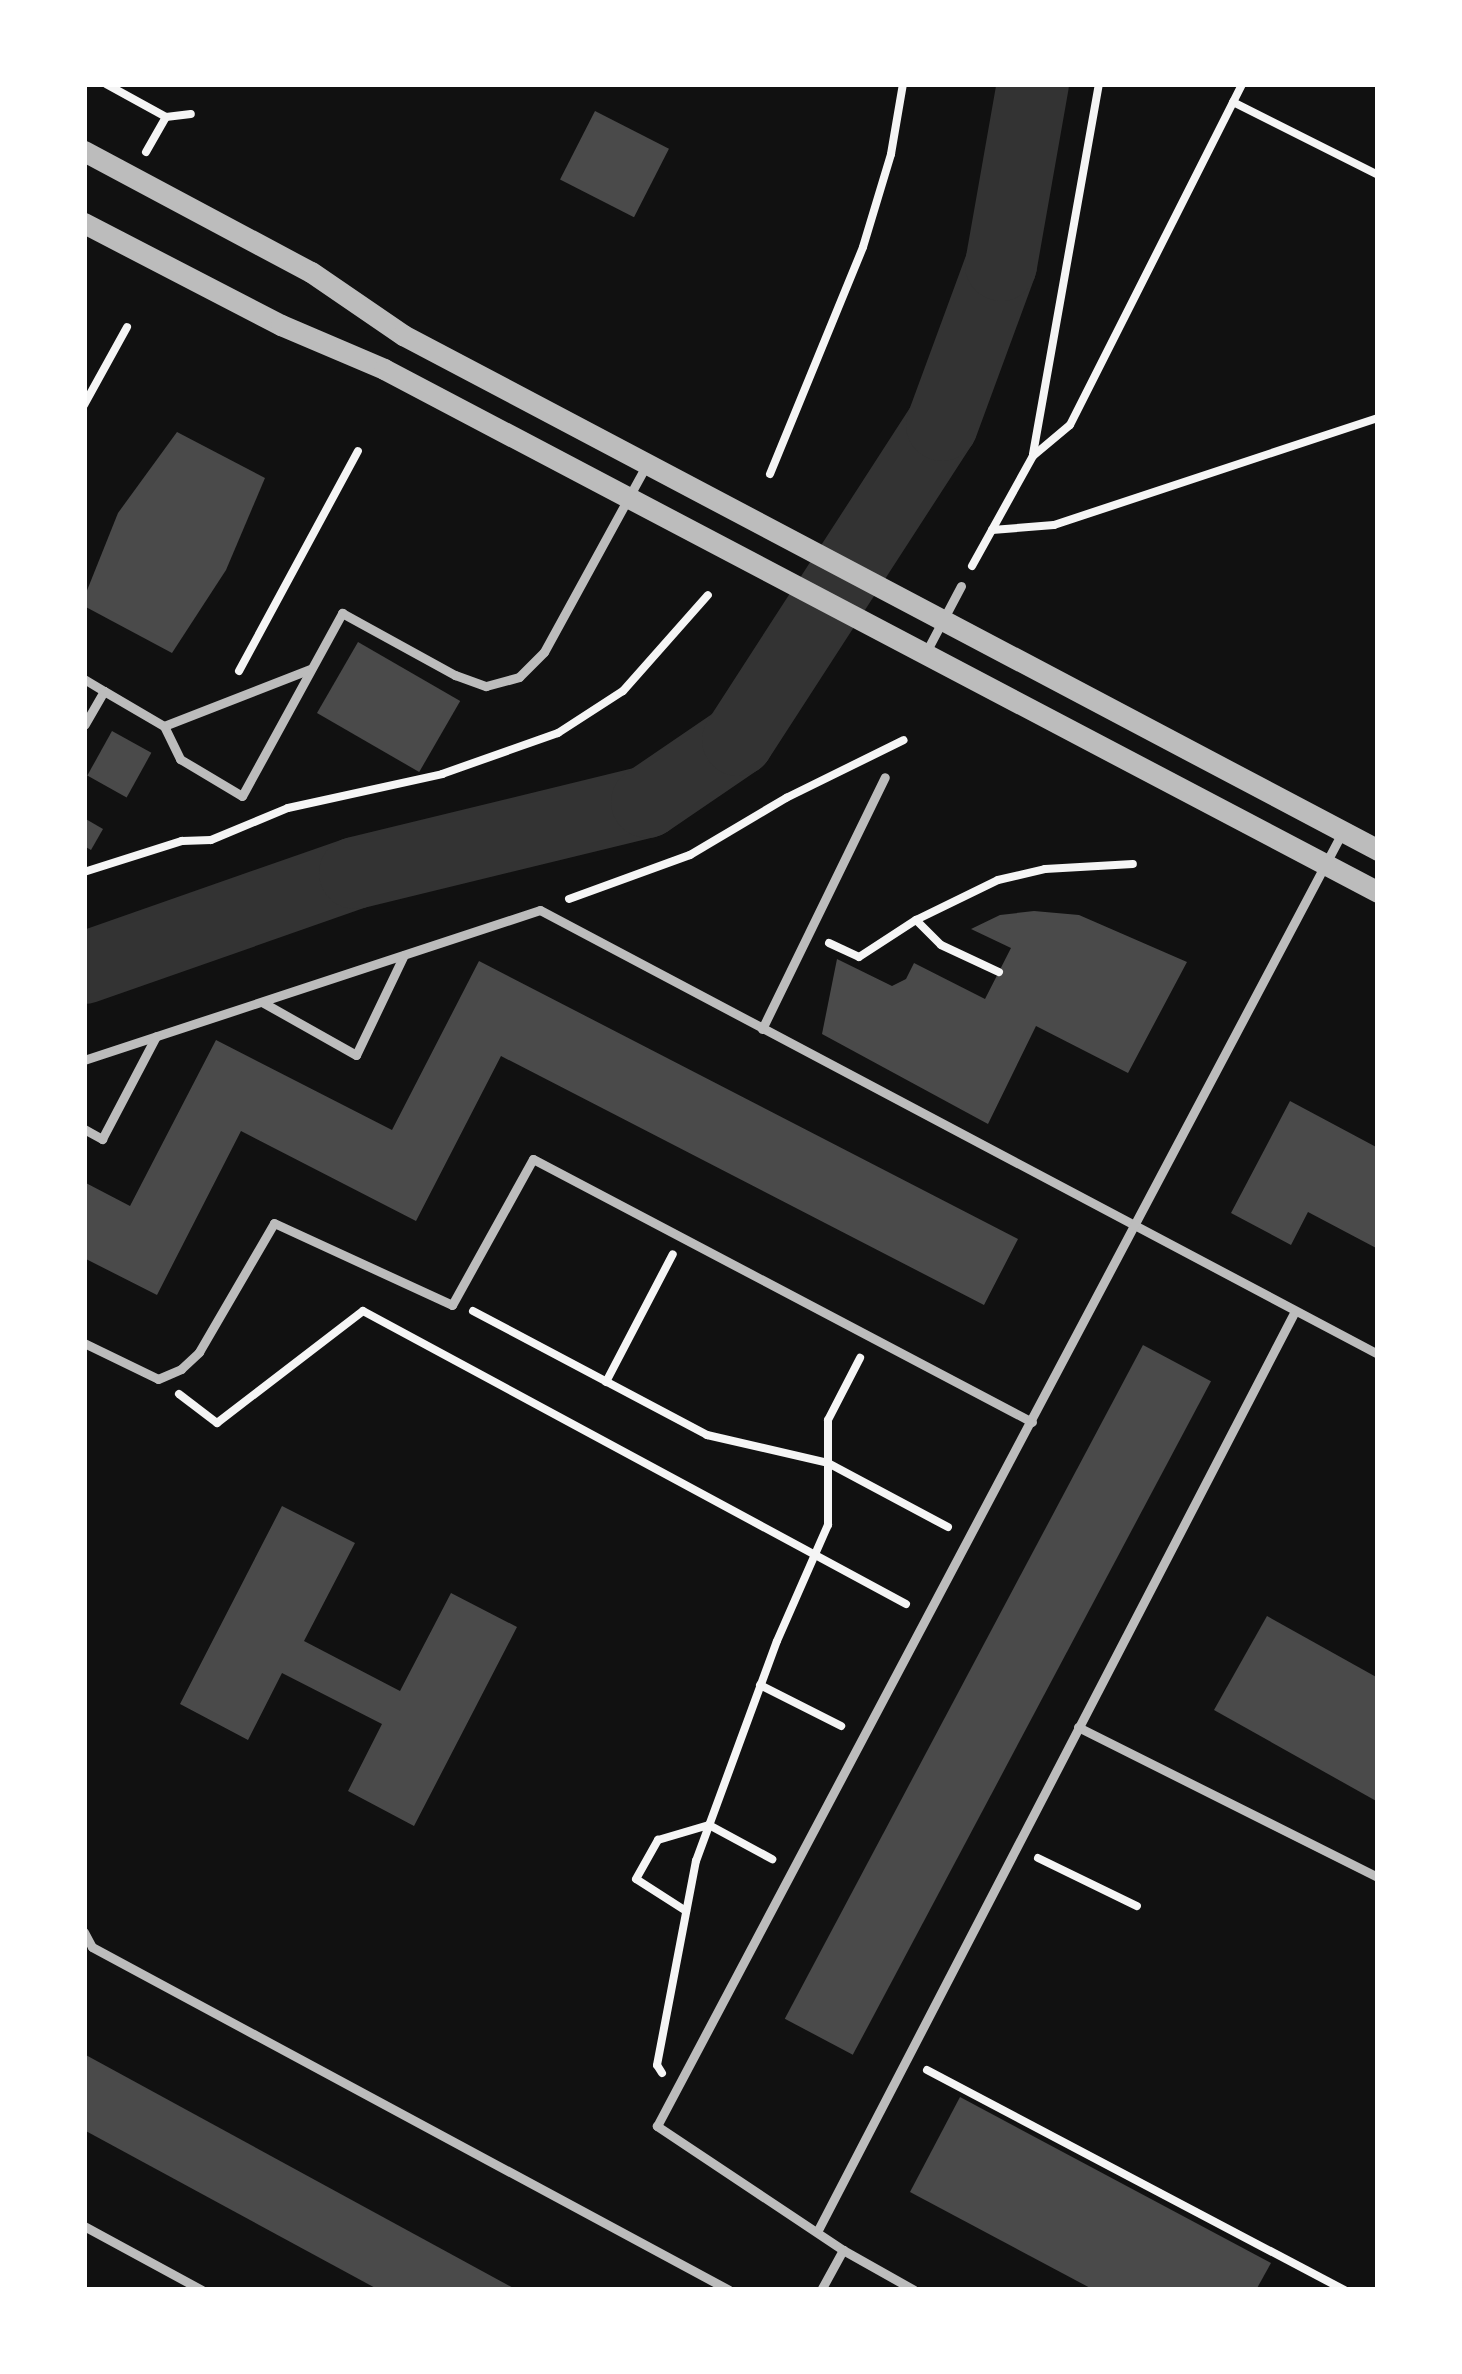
<!DOCTYPE html>
<style>
body{margin:0}
#map{position:relative;width:1462px;height:2374px;overflow:hidden;background:#111;font-family:Helvetica,sans-serif}
div>[style]{position:absolute}
.river>*{height:72px;margin:-36px;padding:0 36px;transform-origin:36px;border-radius:36px;background:#333}
.building>*{inset:0;background:#4a4a4a;transform-origin:0 0}
.path>*{height:8px;margin:-4px;padding:0 4px;transform-origin:4px;border-radius:4px;background:#f5f5f5}
.service>*{height:9px;margin:-4.5px;padding:0 4.5px;transform-origin:4.5px;border-radius:4.5px;background:#bcbcbc}
.tertiary>*{height:21px;margin:-10.5px;padding:0 10.5px;transform-origin:10.5px;border-radius:10.5px;background:#bcbcbc}
span{translate:-50% -50%;white-space:nowrap;text-align:center;line-height:1.15;-webkit-text-stroke:9px #fff;paint-order:stroke}
.frame{position:absolute;inset:0;border:87px solid #fff;pointer-events:none}
</style>
<div id="map">
<div class="river">
<i style="left:84px;top:968px;width:287px;rotate:-19.3deg"></i>
<i style="left:355px;top:873px;width:301px;rotate:-13.7deg"></i>
<i style="left:647px;top:802px;width:110px;rotate:-34.3deg"></i>
<i style="left:738px;top:740px;width:375px;rotate:-57.1deg"></i>
<i style="left:942px;top:425px;width:171px;rotate:-69.8deg"></i>
<i style="left:1001px;top:265px;width:184px;rotate:-80deg"></i>
</div>
<div class="building">
<i style="left:595px;top:111px;width:83px;height:77px;rotate:27deg"></i>
<i style="clip-path:polygon(177px 432px,265px 478px,226px 570px,172px 653px,84px 606px,84px 598px,118px 513px)"></i>
<i style="left:358px;top:642px;width:118px;height:82px;rotate:30deg"></i>
<i style="left:112px;top:731px;width:45px;height:51px;rotate:29deg"></i>
<i style="clip-path:polygon(84px 818px,103px 829px,91px 850px,84px 846px)"></i>
<i style="clip-path:polygon(1034px 911px,1079px 915px,1187px 962px,1128px 1073px,1036px 1026px,988px 1124px,822px 1034px,837px 959px,892px 986px,906px 979px,914px 963px,985px 999px,1011px 948px,971px 929px,1000px 915px)"></i>
<i style="clip-path:polygon(479px 961px,1018px 1239px,984px 1305px,501px 1056px,416px 1221px,241px 1131px,157px 1295px,84px 1258px,84px 1182px,130px 1206px,216px 1040px,392px 1130px)"></i>
<i style="clip-path:polygon(1290px 1101px,1378px 1148px,1378px 1249px,1308px 1212px,1291px 1245px,1231px 1213px)"></i>
<i style="left:1143px;top:1345px;width:77px;height:763px;rotate:28deg"></i>
<i style="clip-path:polygon(282px 1506px,355px 1543px,304px 1641px,400px 1691px,451px 1593px,517px 1627px,414px 1826px,348px 1791px,382px 1724px,282px 1673px,248px 1740px,180px 1704px)"></i>
<i style="clip-path:polygon(1267px 1616px,1378px 1678px,1378px 1802px,1214px 1710px)"></i>
<i style="clip-path:polygon(84px 2054px,517px 2290px,379px 2290px,84px 2130px)"></i>
<i style="clip-path:polygon(960px 2097px,1271px 2263px,1256px 2290px,1094px 2290px,910px 2192px)"></i>
</div>
<div class="path">
<i style="left:106px;top:84px;width:68px;rotate:28.8deg"></i>
<i style="left:166px;top:117px;width:25px;rotate:-7deg"></i>
<i style="left:1233px;top:102px;width:162px;rotate:26.7deg"></i>
<i style="left:146px;top:152px;width:40px;rotate:-60.3deg"></i>
<i style="left:84px;top:405px;width:89px;rotate:-61.1deg"></i>
<i style="left:1033px;top:454px;width:376px;rotate:-79.9deg"></i>
<i style="left:770px;top:474px;width:245px;rotate:-67.7deg"></i>
<i style="left:863px;top:247px;width:97px;rotate:-73.2deg"></i>
<i style="left:891px;top:154px;width:71px;rotate:-80.3deg"></i>
<i style="left:992px;top:530px;width:62px;rotate:-4.6deg"></i>
<i style="left:1054px;top:525px;width:341px;rotate:-18.3deg"></i>
<i style="left:972px;top:566px;width:126px;rotate:-61deg"></i>
<i style="left:1033px;top:456px;width:48px;rotate:-40deg"></i>
<i style="left:1070px;top:425px;width:382px;rotate:-63.2deg"></i>
<i style="left:239px;top:671px;width:250px;rotate:-61.6deg"></i>
<i style="left:84px;top:872px;width:103px;rotate:-17.6deg"></i>
<i style="left:182px;top:841px;width:29px;rotate:-2deg"></i>
<i style="left:211px;top:840px;width:83px;rotate:-22.6deg"></i>
<i style="left:288px;top:808px;width:158px;rotate:-12.4deg"></i>
<i style="left:442px;top:774px;width:123px;rotate:-19.5deg"></i>
<i style="left:558px;top:733px;width:77px;rotate:-32.9deg"></i>
<i style="left:623px;top:691px;width:128px;rotate:-48.5deg"></i>
<i style="left:569px;top:899px;width:129px;rotate:-20deg"></i>
<i style="left:690px;top:855px;width:112px;rotate:-30.7deg"></i>
<i style="left:786px;top:798px;width:131px;rotate:-26.2deg"></i>
<i style="left:916px;top:920px;width:35px;rotate:45deg"></i>
<i style="left:941px;top:945px;width:64px;rotate:25deg"></i>
<i style="left:829px;top:943px;width:33px;rotate:25deg"></i>
<i style="left:859px;top:957px;width:68px;rotate:-33deg"></i>
<i style="left:916px;top:920px;width:91px;rotate:-26deg"></i>
<i style="left:998px;top:880px;width:48px;rotate:-13.2deg"></i>
<i style="left:1045px;top:869px;width:88px;rotate:-3.3deg"></i>
<i style="left:473px;top:1311px;width:265px;rotate:27.9deg"></i>
<i style="left:707px;top:1435px;width:124px;rotate:13deg"></i>
<i style="left:828px;top:1463px;width:136px;rotate:28.1deg"></i>
<i style="left:606px;top:1382px;width:144px;rotate:-62.4deg"></i>
<i style="left:179px;top:1394px;width:48px;rotate:37.3deg"></i>
<i style="left:217px;top:1423px;width:184px;rotate:-37.5deg"></i>
<i style="left:363px;top:1311px;width:617px;rotate:28.35deg"></i>
<i style="left:760px;top:1685px;width:91px;rotate:26.8deg"></i>
<i style="left:1038px;top:1858px;width:110px;rotate:25.9deg"></i>
<i style="left:686px;top:1911px;width:59px;rotate:-147.4deg"></i>
<i style="left:636px;top:1879px;width:45px;rotate:-60.6deg"></i>
<i style="left:658px;top:1840px;width:53px;rotate:-16.4deg"></i>
<i style="left:709px;top:1825px;width:72px;rotate:28.4deg"></i>
<i style="left:927px;top:2070px;width:472px;rotate:27.8deg"></i>
<i style="left:662px;top:2073px;width:9px;rotate:-122deg"></i>
<i style="left:657px;top:2065px;width:208px;rotate:-79.2deg"></i>
<i style="left:696px;top:1861px;width:234px;rotate:-69.8deg"></i>
<i style="left:777px;top:1641px;width:127px;rotate:-66.3deg"></i>
<i style="left:828px;top:1525px;width:105px;rotate:-90deg"></i>
<i style="left:828px;top:1420px;width:70px;rotate:-62.7deg"></i>
</div>
<div class="service">
<i style="left:925px;top:654px;width:77px;rotate:-62.1deg"></i>
<i style="left:84px;top:679px;width:23px;rotate:31deg"></i>
<i style="left:104px;top:691px;width:39px;rotate:120deg"></i>
<i style="left:104px;top:691px;width:69px;rotate:30.3deg"></i>
<i style="left:164px;top:726px;width:37px;rotate:64deg"></i>
<i style="left:180px;top:759px;width:72px;rotate:30.8deg"></i>
<i style="left:242px;top:796px;width:209px;rotate:-61.3deg"></i>
<i style="left:342px;top:613px;width:129px;rotate:28.8deg"></i>
<i style="left:455px;top:675px;width:33px;rotate:20deg"></i>
<i style="left:486px;top:686px;width:34px;rotate:-15deg"></i>
<i style="left:519px;top:677px;width:35px;rotate:-45deg"></i>
<i style="left:544px;top:652px;width:214px;rotate:-61.3deg"></i>
<i style="left:164px;top:726px;width:157px;rotate:-21.3deg"></i>
<i style="left:262px;top:1002px;width:108px;rotate:29.4deg"></i>
<i style="left:356px;top:1055px;width:111px;rotate:-64.4deg"></i>
<i style="left:762px;top:1029px;width:280px;rotate:-64deg"></i>
<i style="left:84px;top:1060px;width:480px;rotate:-18.2deg"></i>
<i style="left:540px;top:910px;width:948px;rotate:27.92deg"></i>
<i style="left:84px;top:1129px;width:21px;rotate:29deg"></i>
<i style="left:102px;top:1139px;width:116px;rotate:-62.3deg"></i>
<i style="left:84px;top:1343px;width:82px;rotate:25.9deg"></i>
<i style="left:158px;top:1379px;width:25px;rotate:-23deg"></i>
<i style="left:181px;top:1369px;width:25px;rotate:-43deg"></i>
<i style="left:199px;top:1352px;width:149px;rotate:-59.8deg"></i>
<i style="left:274px;top:1223px;width:196px;rotate:24.7deg"></i>
<i style="left:452px;top:1305px;width:167px;rotate:-61deg"></i>
<i style="left:533px;top:1159px;width:564px;rotate:27.79deg"></i>
<i style="left:1078px;top:1727px;width:335px;rotate:26.6deg"></i>
<i style="left:84px;top:1932px;width:17px;rotate:62deg"></i>
<i style="left:92px;top:1947px;width:723px;rotate:28.3deg"></i>
<i style="left:84px;top:2226px;width:134px;rotate:28.5deg"></i>
<i style="left:818px;top:2230px;width:1035px;rotate:-62.57deg"></i>
<i style="left:843px;top:2250px;width:81px;rotate:29.4deg"></i>
<i style="left:821px;top:2290px;width:46px;rotate:-61.2deg"></i>
<i style="left:843px;top:2250px;width:224px;rotate:-146.3deg"></i>
<i style="left:657px;top:2126px;width:1465px;rotate:-62.09deg"></i>
</div>
<div class="tertiary">
<i style="left:84px;top:151px;width:257px;rotate:28.1deg"></i>
<i style="left:311px;top:272px;width:112px;rotate:34.4deg"></i>
<i style="left:403px;top:335px;width:1103px;rotate:27.84deg"></i>
<i style="left:84px;top:223px;width:222px;rotate:27.4deg"></i>
<i style="left:281px;top:325px;width:112px;rotate:23.1deg"></i>
<i style="left:384px;top:369px;width:1123px;rotate:27.75deg"></i>
</div>
<div class="frame"></div>
</div>
